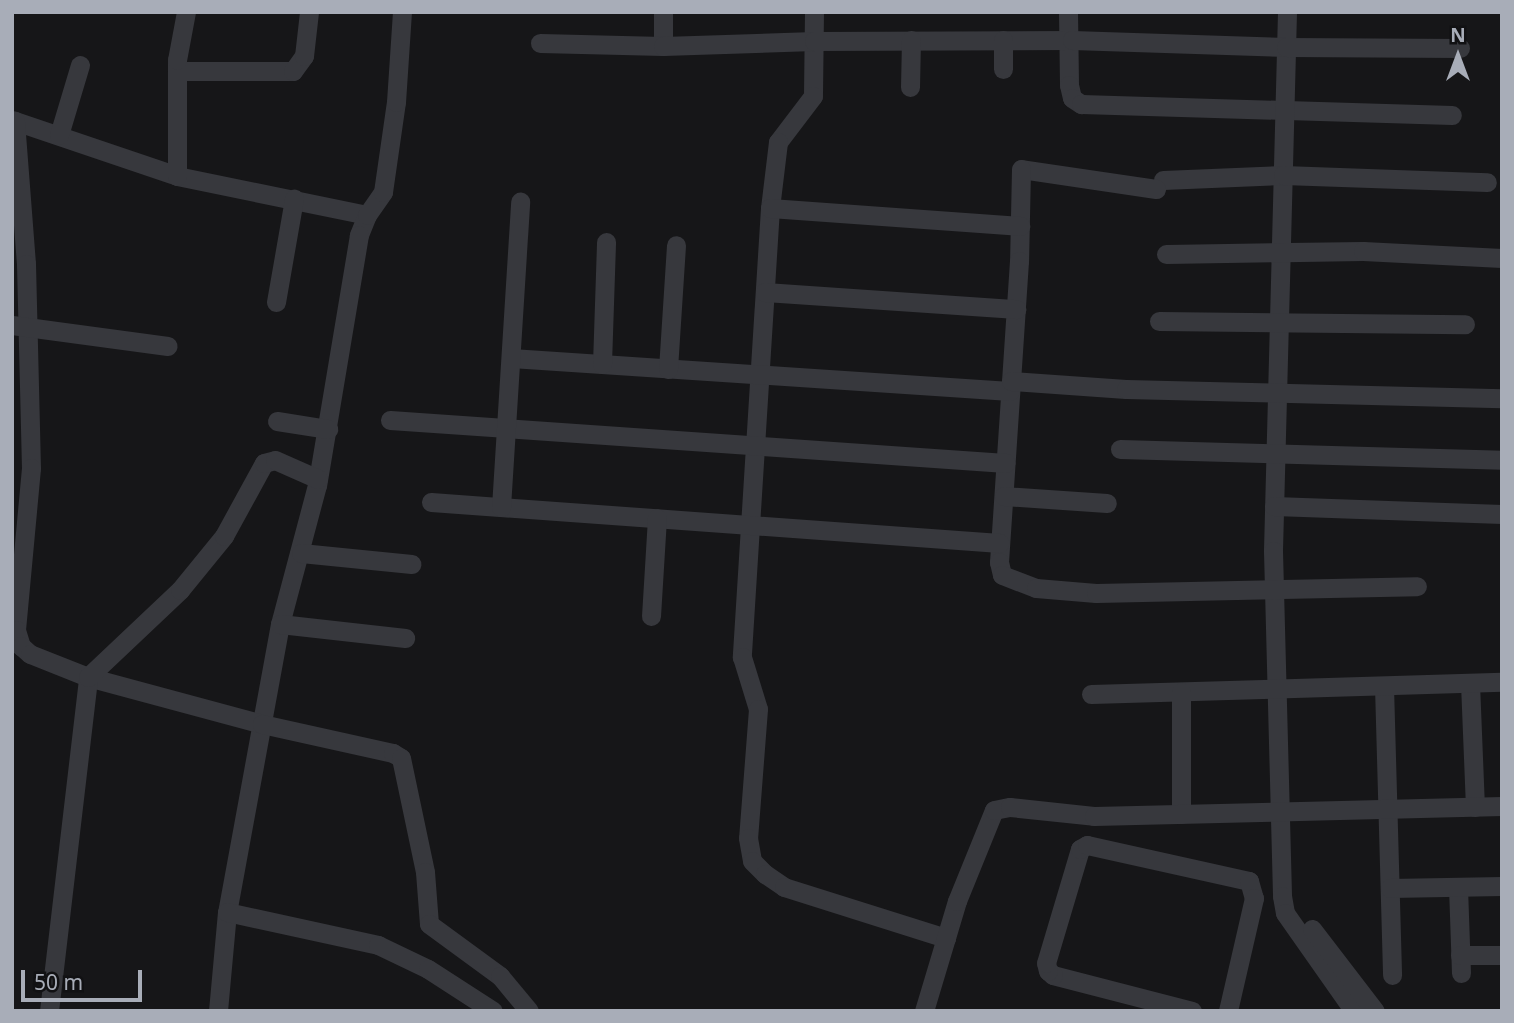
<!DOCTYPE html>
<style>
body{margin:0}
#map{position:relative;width:1514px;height:1023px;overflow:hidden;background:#161618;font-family:"Noto Sans",sans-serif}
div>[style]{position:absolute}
.minor>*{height:19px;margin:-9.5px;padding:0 9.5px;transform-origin:9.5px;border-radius:9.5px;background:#37383d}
span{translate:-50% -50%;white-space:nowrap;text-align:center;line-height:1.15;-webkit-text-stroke:6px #111113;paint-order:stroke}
.frame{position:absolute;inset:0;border:14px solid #a8adb8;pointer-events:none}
.north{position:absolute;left:1423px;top:21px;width:70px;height:70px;-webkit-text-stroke:5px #111113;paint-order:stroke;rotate:0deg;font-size:19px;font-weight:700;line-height:28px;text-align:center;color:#a8adb8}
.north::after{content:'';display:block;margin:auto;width:24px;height:32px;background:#a8adb8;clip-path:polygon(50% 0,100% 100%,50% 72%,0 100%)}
.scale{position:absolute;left:21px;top:970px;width:121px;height:32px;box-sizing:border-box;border:4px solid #a8adb8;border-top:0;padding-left:9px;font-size:21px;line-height:24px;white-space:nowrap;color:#a8adb8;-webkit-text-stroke:5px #111113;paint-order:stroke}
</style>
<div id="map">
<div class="minor">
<i style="left:663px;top:12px;width:34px;rotate:90deg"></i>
<i style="left:814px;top:12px;width:84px;rotate:90.7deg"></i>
<i style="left:813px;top:96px;width:58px;rotate:127.3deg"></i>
<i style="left:778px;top:142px;width:66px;rotate:96.9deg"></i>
<i style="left:770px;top:208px;width:450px;rotate:93.6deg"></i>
<i style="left:742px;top:657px;width:54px;rotate:72.9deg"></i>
<i style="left:758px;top:709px;width:129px;rotate:94.4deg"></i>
<i style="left:748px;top:838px;width:23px;rotate:80deg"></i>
<i style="left:752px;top:861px;width:18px;rotate:45deg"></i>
<i style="left:765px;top:874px;width:23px;rotate:34deg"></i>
<i style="left:784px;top:887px;width:170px;rotate:17.5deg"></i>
<i style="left:1068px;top:12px;width:73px;rotate:89.2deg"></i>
<i style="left:1069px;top:85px;width:13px;rotate:77deg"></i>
<i style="left:1072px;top:98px;width:11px;rotate:34deg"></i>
<i style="left:1081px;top:104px;width:371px;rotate:1.7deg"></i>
<i style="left:1287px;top:12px;width:539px;rotate:91.49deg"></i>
<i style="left:1273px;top:551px;width:345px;rotate:88.5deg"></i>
<i style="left:1282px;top:896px;width:17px;rotate:80deg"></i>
<i style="left:1285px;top:913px;width:120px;rotate:54.9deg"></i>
<i style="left:540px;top:43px;width:123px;rotate:1.4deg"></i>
<i style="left:663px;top:46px;width:151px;rotate:-1.9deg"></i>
<i style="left:814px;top:41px;width:258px;rotate:-0.2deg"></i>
<i style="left:1072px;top:40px;width:214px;rotate:1.9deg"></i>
<i style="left:1286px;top:47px;width:174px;rotate:0.3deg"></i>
<i style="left:1003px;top:69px;width:29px;rotate:-90deg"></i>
<i style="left:177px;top:71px;width:116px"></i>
<i style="left:293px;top:71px;width:19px;rotate:-54deg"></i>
<i style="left:304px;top:56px;width:44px;rotate:-83.5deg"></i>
<i style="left:910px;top:87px;width:47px;rotate:-88.8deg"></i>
<i style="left:12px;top:120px;width:174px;rotate:18.7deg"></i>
<i style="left:177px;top:176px;width:194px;rotate:11.6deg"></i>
<i style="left:367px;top:215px;width:22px;rotate:112deg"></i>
<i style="left:359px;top:235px;width:254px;rotate:99.5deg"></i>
<i style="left:317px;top:485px;width:144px;rotate:104.9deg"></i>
<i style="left:280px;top:624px;width:293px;rotate:100.4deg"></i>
<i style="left:15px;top:121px;width:143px;rotate:85.6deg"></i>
<i style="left:26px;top:264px;width:204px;rotate:88.6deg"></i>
<i style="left:31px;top:468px;width:163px;rotate:95.3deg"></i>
<i style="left:16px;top:630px;width:17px;rotate:73deg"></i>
<i style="left:21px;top:646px;width:12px;rotate:42deg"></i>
<i style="left:30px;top:654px;width:62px;rotate:21.6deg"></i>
<i style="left:88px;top:677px;width:180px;rotate:15.1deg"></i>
<i style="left:262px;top:724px;width:134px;rotate:12.5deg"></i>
<i style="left:393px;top:753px;width:9px;rotate:32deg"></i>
<i style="left:401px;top:758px;width:116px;rotate:78.1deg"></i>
<i style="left:425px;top:872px;width:52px;rotate:85.6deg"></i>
<i style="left:429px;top:924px;width:88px;rotate:36.2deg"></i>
<i style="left:500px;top:976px;width:45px;rotate:50.4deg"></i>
<i style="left:59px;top:135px;width:73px;rotate:-73.3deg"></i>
<i style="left:177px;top:176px;width:116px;rotate:-90deg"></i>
<i style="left:177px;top:60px;width:49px;rotate:-79.4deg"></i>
<i style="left:1163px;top:180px;width:120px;rotate:-2.4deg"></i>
<i style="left:1283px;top:175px;width:204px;rotate:2deg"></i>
<i style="left:1156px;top:189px;width:136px;rotate:-171.6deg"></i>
<i style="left:1021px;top:169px;width:92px;rotate:91.2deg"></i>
<i style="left:1019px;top:261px;width:302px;rotate:93.8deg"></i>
<i style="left:999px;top:562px;width:13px;rotate:77deg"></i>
<i style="left:1002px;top:575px;width:36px;rotate:21deg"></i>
<i style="left:1036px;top:588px;width:60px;rotate:4.8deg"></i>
<i style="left:1096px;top:593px;width:321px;rotate:-1.2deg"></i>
<i style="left:770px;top:208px;width:251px;rotate:4.1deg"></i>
<i style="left:367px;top:215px;width:28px;rotate:-55deg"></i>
<i style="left:383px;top:192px;width:91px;rotate:-81.8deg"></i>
<i style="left:396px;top:102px;width:90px;rotate:-86.2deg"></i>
<i style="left:1166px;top:254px;width:197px;rotate:-0.9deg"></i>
<i style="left:1363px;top:251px;width:139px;rotate:2.9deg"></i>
<i style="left:765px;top:292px;width:252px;rotate:3.9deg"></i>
<i style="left:276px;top:302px;width:105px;rotate:-80.1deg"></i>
<i style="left:1159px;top:321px;width:306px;rotate:0.6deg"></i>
<i style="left:12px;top:325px;width:157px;rotate:7.7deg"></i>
<i style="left:511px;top:358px;width:500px;rotate:3.78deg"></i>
<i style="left:602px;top:364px;width:122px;rotate:-88.1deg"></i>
<i style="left:668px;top:369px;width:124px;rotate:-86.3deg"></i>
<i style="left:1011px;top:381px;width:115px;rotate:4deg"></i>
<i style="left:1126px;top:389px;width:376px;rotate:1.4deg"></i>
<i style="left:390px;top:420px;width:617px;rotate:3.99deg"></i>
<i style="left:277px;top:421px;width:52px;rotate:8.9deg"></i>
<i style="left:1120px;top:449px;width:382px;rotate:1.6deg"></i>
<i style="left:1004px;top:496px;width:103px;rotate:3.9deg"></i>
<i style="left:431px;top:502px;width:570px;rotate:4.12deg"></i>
<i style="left:1274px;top:506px;width:228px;rotate:2deg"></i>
<i style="left:501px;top:507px;width:306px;rotate:-86.4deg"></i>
<i style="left:301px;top:553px;width:111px;rotate:5.7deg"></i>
<i style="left:651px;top:616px;width:98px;rotate:-86.5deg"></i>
<i style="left:280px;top:624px;width:126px;rotate:6.4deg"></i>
<i style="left:1470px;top:683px;width:124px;rotate:87.7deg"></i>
<i style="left:1384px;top:686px;width:289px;rotate:88.4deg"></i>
<i style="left:1091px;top:694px;width:411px;rotate:-1.7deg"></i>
<i style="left:1181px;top:814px;width:122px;rotate:-90deg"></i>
<i style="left:1458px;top:887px;width:86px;rotate:88deg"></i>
<i style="left:1390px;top:888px;width:112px;rotate:-1deg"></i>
<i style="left:1312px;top:929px;width:103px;rotate:52.5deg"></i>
<i style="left:1460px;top:955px;width:42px"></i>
<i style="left:49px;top:1011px;width:336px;rotate:-83.3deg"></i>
<i style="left:88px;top:677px;width:127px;rotate:-43.4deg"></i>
<i style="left:180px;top:590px;width:70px;rotate:-50.8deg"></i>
<i style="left:224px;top:536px;width:83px;rotate:-61.3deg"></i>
<i style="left:264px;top:463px;width:11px;rotate:-15deg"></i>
<i style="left:275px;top:460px;width:47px;rotate:23.8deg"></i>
<i style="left:218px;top:1011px;width:99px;rotate:-84.8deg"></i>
<i style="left:227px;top:912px;width:155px;rotate:12.3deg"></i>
<i style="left:378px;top:945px;width:55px;rotate:25.6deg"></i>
<i style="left:428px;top:969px;width:77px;rotate:32.9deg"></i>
<i style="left:924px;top:1011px;width:115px;rotate:-73.3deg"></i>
<i style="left:957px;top:901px;width:98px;rotate:-67.9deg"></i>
<i style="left:994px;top:810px;width:16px;rotate:-11deg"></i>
<i style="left:1010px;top:807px;width:84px;rotate:6.1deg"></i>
<i style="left:1094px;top:816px;width:408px;rotate:-1.4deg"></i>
<i style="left:1192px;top:1011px;width:144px;rotate:-165.5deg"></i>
<i style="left:1053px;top:975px;width:6px;rotate:-141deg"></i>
<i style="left:1048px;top:971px;width:8px;rotate:-104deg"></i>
<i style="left:1046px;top:963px;width:119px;rotate:-73.4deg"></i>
<i style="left:1080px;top:849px;width:8px;rotate:-30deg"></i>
<i style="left:1087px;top:845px;width:166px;rotate:12.5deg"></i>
<i style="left:1249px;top:881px;width:18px;rotate:74deg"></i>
<i style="left:1254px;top:898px;width:116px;rotate:103deg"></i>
</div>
<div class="frame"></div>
<div class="north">N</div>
<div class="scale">50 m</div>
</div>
